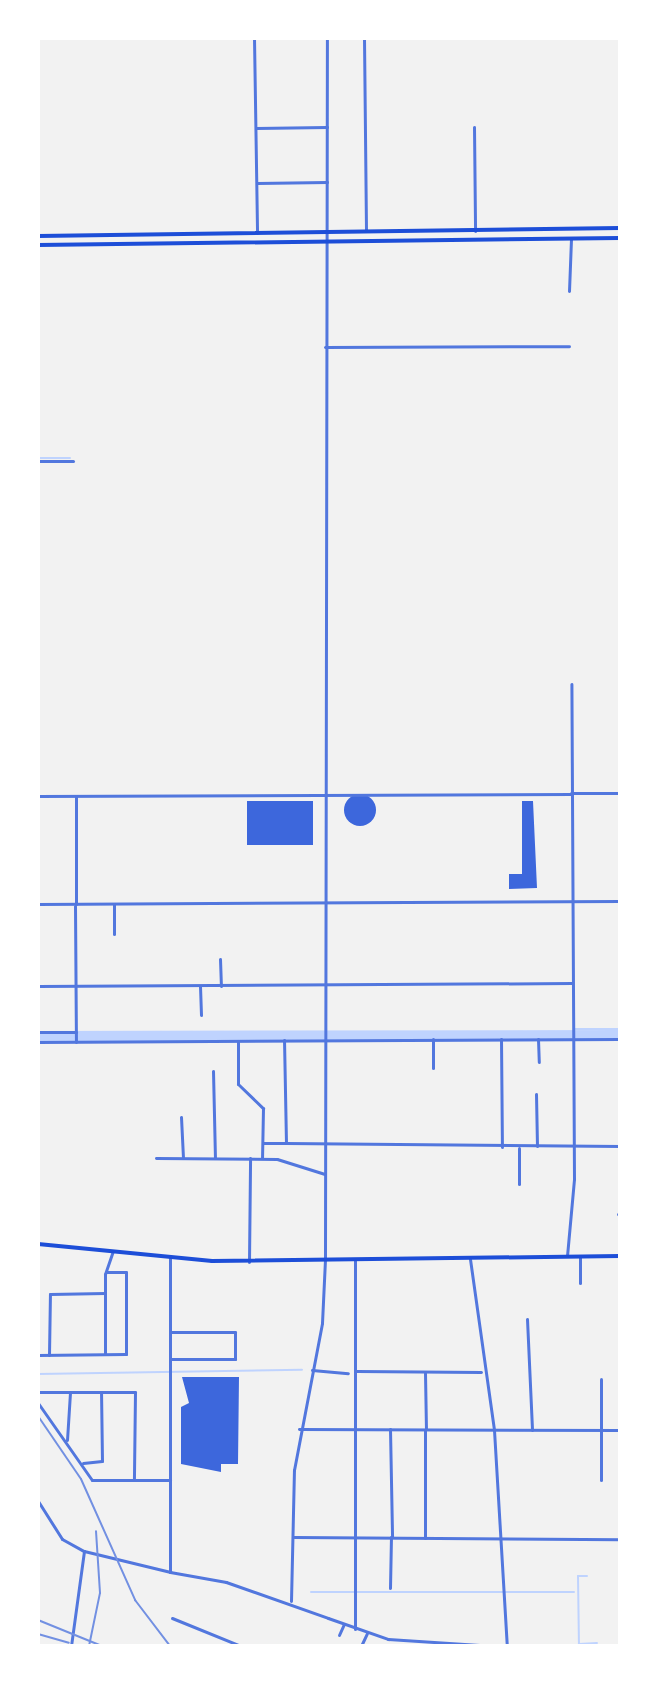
<!DOCTYPE html>
<style>
body{margin:0}
#map{position:relative;width:658px;height:1684px;overflow:hidden;background:#f2f2f2;font-family:"Nunito Sans",sans-serif}
div>[style]{position:absolute}
.stream>*{height:2px;margin:-1px;padding:0 1px;transform-origin:1px;border-radius:1px;background:#bfd3fe}
.river>*{height:11px;margin:-5.5px;padding:0 5.5px;transform-origin:5.5px;border-radius:5.5px;background:#bfd3fe}
.building>*{inset:0;background:#3d67dc;transform-origin:0 0}
.round{border-radius:50%}
.minor>*{height:3px;margin:-1.5px;padding:0 1.5px;transform-origin:1.5px;border-radius:1.5px;background:#5277de}
.tertiary>*{height:3px;margin:-1.5px;padding:0 1.5px;transform-origin:1.5px;border-radius:1.5px;background:#5277de}
.primary>*{height:4px;margin:-2px;padding:0 2px;transform-origin:2px;border-radius:2px;background:#1d4ed8}
.rail>*{height:2px;margin:-1px;padding:0 1px;transform-origin:1px;border-radius:1px;background:#7290e2}
span{translate:-50% -50%;white-space:nowrap;text-align:center;line-height:1.15;-webkit-text-stroke:7px #fff;paint-order:stroke}
.frame{position:absolute;inset:0;border:40px solid #fff;pointer-events:none}
</style>
<div id="map">
<div class="stream">
<i style="left:38px;top:458px;width:32px"></i>
<i style="left:575px;top:1029px;width:45px"></i>
<i style="left:38px;top:1374px;width:264px;rotate:-0.9deg"></i>
<i style="left:587px;top:1576px;width:9px;rotate:180deg"></i>
<i style="left:578px;top:1576px;width:68px;rotate:89.2deg"></i>
<i style="left:579px;top:1644px;width:18px;rotate:-3deg"></i>
<i style="left:311px;top:1592px;width:263px"></i>
</div>
<div class="river">
<i style="left:38px;top:1036px;width:582px;rotate:-0.1deg"></i>
</div>
<div class="building">
<i class="round" style="left:344px;top:794px;width:32px;height:32px"></i>
<i style="left:247px;top:801px;width:66px;height:44px"></i>
<i style="clip-path:polygon(522px 801px,533px 801px,537px 888px,509px 889px,509px 874px,522px 874px)"></i>
<i style="clip-path:polygon(182px 1377px,239px 1377px,238px 1464px,221px 1464px,221px 1472px,181px 1464px,181px 1407px,189px 1403px)"></i>
</div>
<div class="minor">
<i style="left:254px;top:38px;width:195px;rotate:89.1deg"></i>
<i style="left:364px;top:38px;width:192px;rotate:89.4deg"></i>
<i style="left:474px;top:127px;width:104px;rotate:89.4deg"></i>
<i style="left:256px;top:128px;width:71px;rotate:-0.8deg"></i>
<i style="left:257px;top:183px;width:70px;rotate:-0.8deg"></i>
<i style="left:569px;top:291px;width:53px;rotate:-87.8deg"></i>
<i style="left:325px;top:347px;width:244px;rotate:-0.2deg"></i>
<i style="left:38px;top:461px;width:35px"></i>
<i style="left:571px;top:793px;width:49px"></i>
<i style="left:38px;top:796px;width:533px;rotate:-0.21deg"></i>
<i style="left:76px;top:796px;width:108px;rotate:90deg"></i>
<i style="left:38px;top:904px;width:582px;rotate:-0.3deg"></i>
<i style="left:114px;top:904px;width:30px;rotate:90deg"></i>
<i style="left:75px;top:906px;width:136px;rotate:89.6deg"></i>
<i style="left:220px;top:959px;width:27px;rotate:88deg"></i>
<i style="left:38px;top:986px;width:534px;rotate:-0.32deg"></i>
<i style="left:200px;top:986px;width:29px;rotate:88deg"></i>
<i style="left:38px;top:1032px;width:38px"></i>
<i style="left:501px;top:1039px;width:108px;rotate:89.5deg"></i>
<i style="left:538px;top:1039px;width:23px;rotate:88deg"></i>
<i style="left:238px;top:1041px;width:43px;rotate:90deg"></i>
<i style="left:238px;top:1084px;width:35px;rotate:44deg"></i>
<i style="left:263px;top:1108px;width:50px;rotate:91.1deg"></i>
<i style="left:38px;top:1042px;width:582px;rotate:-0.3deg"></i>
<i style="left:433px;top:1068px;width:29px;rotate:-90deg"></i>
<i style="left:213px;top:1071px;width:87px;rotate:88.7deg"></i>
<i style="left:536px;top:1094px;width:52px;rotate:88.9deg"></i>
<i style="left:181px;top:1117px;width:41px;rotate:87.2deg"></i>
<i style="left:263px;top:1143px;width:23px"></i>
<i style="left:286px;top:1143px;width:103px;rotate:-91.1deg"></i>
<i style="left:286px;top:1143px;width:334px;rotate:0.5deg"></i>
<i style="left:156px;top:1158px;width:121px;rotate:0.5deg"></i>
<i style="left:277px;top:1159px;width:50px;rotate:17.4deg"></i>
<i style="left:519px;top:1184px;width:36px;rotate:-90deg"></i>
<i style="left:618px;top:1214px;width:2px"></i>
<i style="left:567px;top:1256px;width:77px;rotate:-84.8deg"></i>
<i style="left:574px;top:1179px;width:495px;rotate:-90.3deg"></i>
<i style="left:170px;top:1258px;width:314px;rotate:90deg"></i>
<i style="left:170px;top:1572px;width:57px;rotate:10.1deg"></i>
<i style="left:470px;top:1259px;width:173px;rotate:82deg"></i>
<i style="left:494px;top:1430px;width:216px;rotate:86.6deg"></i>
<i style="left:249px;top:1262px;width:104px;rotate:-89.4deg"></i>
<i style="left:580px;top:1283px;width:26px;rotate:-90deg"></i>
<i style="left:527px;top:1319px;width:111px;rotate:87.4deg"></i>
<i style="left:171px;top:1332px;width:64px"></i>
<i style="left:235px;top:1332px;width:27px;rotate:90deg"></i>
<i style="left:235px;top:1359px;width:64px;rotate:180deg"></i>
<i style="left:105px;top:1353px;width:79px;rotate:-90deg"></i>
<i style="left:105px;top:1274px;width:24px;rotate:-71deg"></i>
<i style="left:38px;top:1355px;width:88px;rotate:-0.7deg"></i>
<i style="left:126px;top:1354px;width:82px;rotate:-90deg"></i>
<i style="left:126px;top:1272px;width:19px;rotate:180deg"></i>
<i style="left:49px;top:1355px;width:61px;rotate:-89.1deg"></i>
<i style="left:50px;top:1294px;width:55px;rotate:-1deg"></i>
<i style="left:312px;top:1370px;width:36px;rotate:5deg"></i>
<i style="left:357px;top:1371px;width:124px;rotate:0.5deg"></i>
<i style="left:425px;top:1373px;width:56px;rotate:89deg"></i>
<i style="left:601px;top:1379px;width:101px;rotate:90deg"></i>
<i style="left:38px;top:1392px;width:97px"></i>
<i style="left:135px;top:1392px;width:88px;rotate:90.7deg"></i>
<i style="left:38px;top:1403px;width:94px;rotate:55deg"></i>
<i style="left:92px;top:1480px;width:78px"></i>
<i style="left:299px;top:1429px;width:321px;rotate:0.2deg"></i>
<i style="left:390px;top:1429px;width:108px;rotate:88.9deg"></i>
<i style="left:67px;top:1440px;width:48px;rotate:-86.4deg"></i>
<i style="left:83px;top:1463px;width:19px;rotate:-6deg"></i>
<i style="left:102px;top:1461px;width:69px;rotate:-90.8deg"></i>
<i style="left:38px;top:1501px;width:45px;rotate:57.7deg"></i>
<i style="left:62px;top:1539px;width:25px;rotate:29deg"></i>
<i style="left:84px;top:1551px;width:96px;rotate:97.8deg"></i>
<i style="left:294px;top:1537px;width:326px;rotate:0.4deg"></i>
<i style="left:425px;top:1538px;width:108px;rotate:-90deg"></i>
<i style="left:390px;top:1588px;width:51px;rotate:-88.9deg"></i>
<i style="left:172px;top:1618px;width:74px;rotate:22.1deg"></i>
<i style="left:328px;top:1618px;width:64px;rotate:19.3deg"></i>
<i style="left:388px;top:1639px;width:107px;rotate:3.7deg"></i>
<i style="left:355px;top:1629px;width:370px;rotate:-90deg"></i>
<i style="left:339px;top:1635px;width:12px;rotate:-66deg"></i>
<i style="left:361px;top:1646px;width:14px;rotate:-65deg"></i>
<i style="left:535px;top:1646px;width:18px"></i>
</div>
<div class="tertiary">
<i style="left:84px;top:1551px;width:89px;rotate:13.7deg"></i>
<i style="left:226px;top:1582px;width:108px;rotate:19.4deg"></i>
<i style="left:291px;top:1601px;width:131px;rotate:-88.7deg"></i>
<i style="left:294px;top:1470px;width:150px;rotate:-79.2deg"></i>
<i style="left:322px;top:1323px;width:64px;rotate:-87.3deg"></i>
<i style="left:325px;top:1259px;width:1221px;rotate:-89.91deg"></i>
</div>
<div class="primary">
<i style="left:38px;top:236px;width:582px;rotate:-0.79deg"></i>
<i style="left:38px;top:245px;width:582px;rotate:-0.69deg"></i>
<i style="left:38px;top:1244px;width:175px;rotate:5.6deg"></i>
<i style="left:212px;top:1261px;width:408px;rotate:-0.7deg"></i>
</div>
<div class="rail">
<i style="left:38px;top:1416px;width:76px;rotate:55.7deg"></i>
<i style="left:81px;top:1479px;width:133px;rotate:65.9deg"></i>
<i style="left:135px;top:1600px;width:58px;rotate:52.7deg"></i>
<i style="left:38px;top:1620px;width:69px;rotate:22.1deg"></i>
<i style="left:38px;top:1634px;width:32px;rotate:16deg"></i>
<i style="left:89px;top:1646px;width:54px;rotate:-78.3deg"></i>
<i style="left:100px;top:1593px;width:62px;rotate:-93.7deg"></i>
</div>
<div class="frame"></div>
</div>
